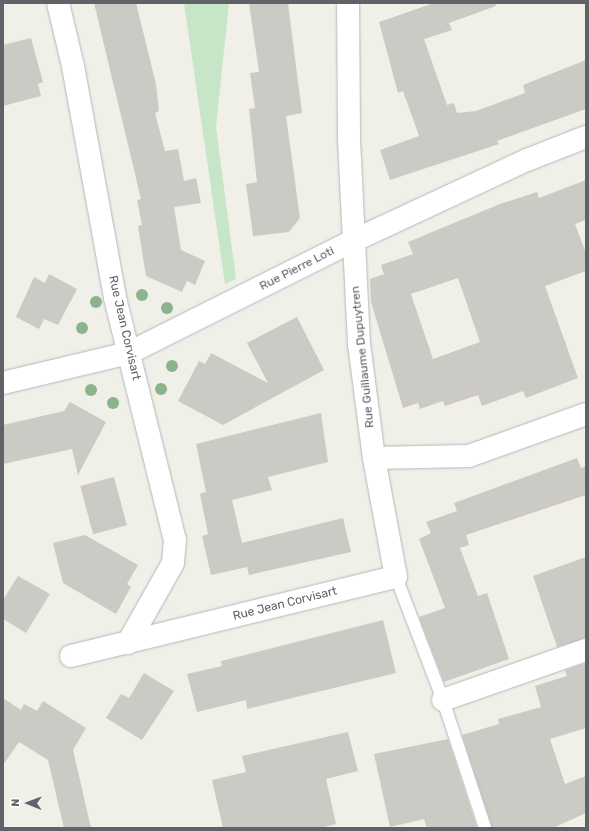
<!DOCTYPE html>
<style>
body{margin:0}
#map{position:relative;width:589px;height:831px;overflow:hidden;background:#f0efe8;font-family:Rubik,sans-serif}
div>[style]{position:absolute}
.green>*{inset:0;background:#c6e6c7}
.building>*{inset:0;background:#cccac4;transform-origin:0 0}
.roads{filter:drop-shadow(0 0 1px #b5b7bb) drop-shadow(0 0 1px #b5b7bb)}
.service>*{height:12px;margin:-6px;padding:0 6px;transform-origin:6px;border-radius:6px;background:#fff}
.minor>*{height:22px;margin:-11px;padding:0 11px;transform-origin:11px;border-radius:11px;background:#fff}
.trees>*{width:12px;height:12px;margin:-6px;border-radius:50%;background:#8bb48c}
span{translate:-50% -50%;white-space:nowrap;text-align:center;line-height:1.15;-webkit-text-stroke:3px #fff;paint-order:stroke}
.street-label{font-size:12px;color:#5f6267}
.frame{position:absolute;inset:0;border:4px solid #5f6267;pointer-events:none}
.north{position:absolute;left:8px;top:783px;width:40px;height:40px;-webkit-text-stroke:3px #fff;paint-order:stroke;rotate:271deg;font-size:11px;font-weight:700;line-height:16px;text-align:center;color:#5f6267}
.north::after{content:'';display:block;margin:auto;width:14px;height:18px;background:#5f6267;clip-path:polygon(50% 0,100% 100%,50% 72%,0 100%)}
</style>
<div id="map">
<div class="green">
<i style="clip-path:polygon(184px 3px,229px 3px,216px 127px,236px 279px,225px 284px)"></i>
</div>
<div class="building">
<i style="clip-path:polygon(94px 3px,136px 3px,156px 84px,159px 111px,155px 113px,165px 151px,178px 149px,184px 181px,196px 178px,201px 203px,174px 207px,181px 250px,205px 261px,195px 285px,187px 281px,182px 292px,146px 276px,138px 226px,142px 225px,137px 200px,141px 199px)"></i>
<i style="clip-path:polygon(249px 3px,288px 3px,302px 113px,286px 116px,300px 218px,289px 232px,253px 236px,246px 184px,257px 182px,249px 109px,255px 108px,250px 73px,259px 72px)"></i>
<i style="clip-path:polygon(434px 3px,495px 3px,496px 6px,449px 23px,452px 30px,424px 39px,447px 105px,454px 103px,457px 113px,476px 111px,525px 93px,523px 85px,586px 60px,586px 109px,497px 141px,499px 144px,390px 180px,380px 150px,419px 136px,403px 91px,398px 93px,379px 22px)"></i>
<i style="clip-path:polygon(31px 38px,43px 82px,38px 84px,41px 96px,3px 106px,3px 45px)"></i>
<i style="clip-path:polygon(evenodd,586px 180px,586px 220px,575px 224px,586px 253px,586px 271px,545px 286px,578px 378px,526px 398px,523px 391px,482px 406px,478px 395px,445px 406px,443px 401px,420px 409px,418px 403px,403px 408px,371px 302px,370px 279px,384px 274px,381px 265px,413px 254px,408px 242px,500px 204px,537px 192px,539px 198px,586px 180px,458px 278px,480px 342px,433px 359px,411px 294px,458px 278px)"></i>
<i style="clip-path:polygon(49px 274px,77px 289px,58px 325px,44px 319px,39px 329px,16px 317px,34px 277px,45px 283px)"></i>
<i style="clip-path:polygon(297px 317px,324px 370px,223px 425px,178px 401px,199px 361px,205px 364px,211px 353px,268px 383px,247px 343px)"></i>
<i style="clip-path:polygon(70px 402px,106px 422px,78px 475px,72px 449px,3px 464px,3px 425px,64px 411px)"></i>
<i style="clip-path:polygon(321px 413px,328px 462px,268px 477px,272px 490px,232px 500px,242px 543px,343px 518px,351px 552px,249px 575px,247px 567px,211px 575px,202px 536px,208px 534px,200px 494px,206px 492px,196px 444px)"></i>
<i style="clip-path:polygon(577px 458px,581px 468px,586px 466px,586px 495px,466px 535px,469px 545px,460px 548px,478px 596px,487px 593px,509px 659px,444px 682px,419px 617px,445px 608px,419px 539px,431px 533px,426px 522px,457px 511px,454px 503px)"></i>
<i style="left:114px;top:477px;width:50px;height:35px;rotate:75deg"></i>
<i style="clip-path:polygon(85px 535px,138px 565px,127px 584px,131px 587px,116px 614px,63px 583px,53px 543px)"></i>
<i style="clip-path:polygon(586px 557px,586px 638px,557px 647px,533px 576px)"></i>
<i style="clip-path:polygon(18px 576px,50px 594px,26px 633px,3px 619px,3px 600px)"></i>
<i style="clip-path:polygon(383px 620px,396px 673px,247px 709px,246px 700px,197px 712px,187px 674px,222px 666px,221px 661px)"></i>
<i style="clip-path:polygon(586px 663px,586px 728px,550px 739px,565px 784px,586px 776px,586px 813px,553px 828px,492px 828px,462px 735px,499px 724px,498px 719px,541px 707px,535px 686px,567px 676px,565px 670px)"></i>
<i style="clip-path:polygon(144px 673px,174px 691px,142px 740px,106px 718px,121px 694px,129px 698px)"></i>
<i style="clip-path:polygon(3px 698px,21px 710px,24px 704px,37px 711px,43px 701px,86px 728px,73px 750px,91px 828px,64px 828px,48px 760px,19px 742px,3px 765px)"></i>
<i style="clip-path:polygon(348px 732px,358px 771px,326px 779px,336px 824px,321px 828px,223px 828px,212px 780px,246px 772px,242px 756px)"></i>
<i style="clip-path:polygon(448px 739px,477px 828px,427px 828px,424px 819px,390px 827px,374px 754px)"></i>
</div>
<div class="roads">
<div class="service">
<i style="left:396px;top:577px;width:132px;rotate:69.1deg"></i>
<i style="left:443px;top:700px;width:135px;rotate:71.8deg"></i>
</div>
<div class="minor">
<i style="left:58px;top:3px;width:65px;rotate:76.6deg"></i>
<i style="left:73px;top:66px;width:236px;rotate:79.7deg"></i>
<i style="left:115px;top:298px;width:249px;rotate:76.1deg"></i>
<i style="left:175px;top:540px;width:23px;rotate:95deg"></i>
<i style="left:173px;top:563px;width:92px;rotate:119.4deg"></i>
<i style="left:3px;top:383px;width:130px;rotate:-13.4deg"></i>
<i style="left:129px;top:353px;width:250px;rotate:-26.6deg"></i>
<i style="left:353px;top:241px;width:192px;rotate:-25deg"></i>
<i style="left:527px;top:160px;width:63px;rotate:-21.3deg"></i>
<i style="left:374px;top:458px;width:95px;rotate:-1.2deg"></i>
<i style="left:469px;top:456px;width:124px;rotate:-19.7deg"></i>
<i style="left:71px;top:656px;width:334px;rotate:-13.7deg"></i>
<i style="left:396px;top:577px;width:121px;rotate:-100.5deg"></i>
<i style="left:374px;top:458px;width:115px;rotate:-97.5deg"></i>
<i style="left:359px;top:344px;width:208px;rotate:-92.8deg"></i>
<i style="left:349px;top:136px;width:133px;rotate:-90.4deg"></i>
<i style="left:443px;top:700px;width:151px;rotate:-19.3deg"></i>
</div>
</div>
<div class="trees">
<i style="left:142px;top:295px"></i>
<i style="left:96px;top:302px"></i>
<i style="left:167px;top:308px"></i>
<i style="left:82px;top:328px"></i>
<i style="left:172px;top:366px"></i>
<i style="left:161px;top:389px"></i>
<i style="left:91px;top:390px"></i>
<i style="left:113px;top:403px"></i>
</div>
<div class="street-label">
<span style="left:297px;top:269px;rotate:-27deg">Rue Pierre Loti</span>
<span style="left:124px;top:328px;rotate:77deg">Rue Jean Corvisart</span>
<span style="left:363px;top:357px;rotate:-96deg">Rue Guillaume Dupuytren</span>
<span style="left:285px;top:604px;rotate:-14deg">Rue Jean Corvisart</span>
</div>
<div class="frame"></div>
<div class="north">N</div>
</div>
